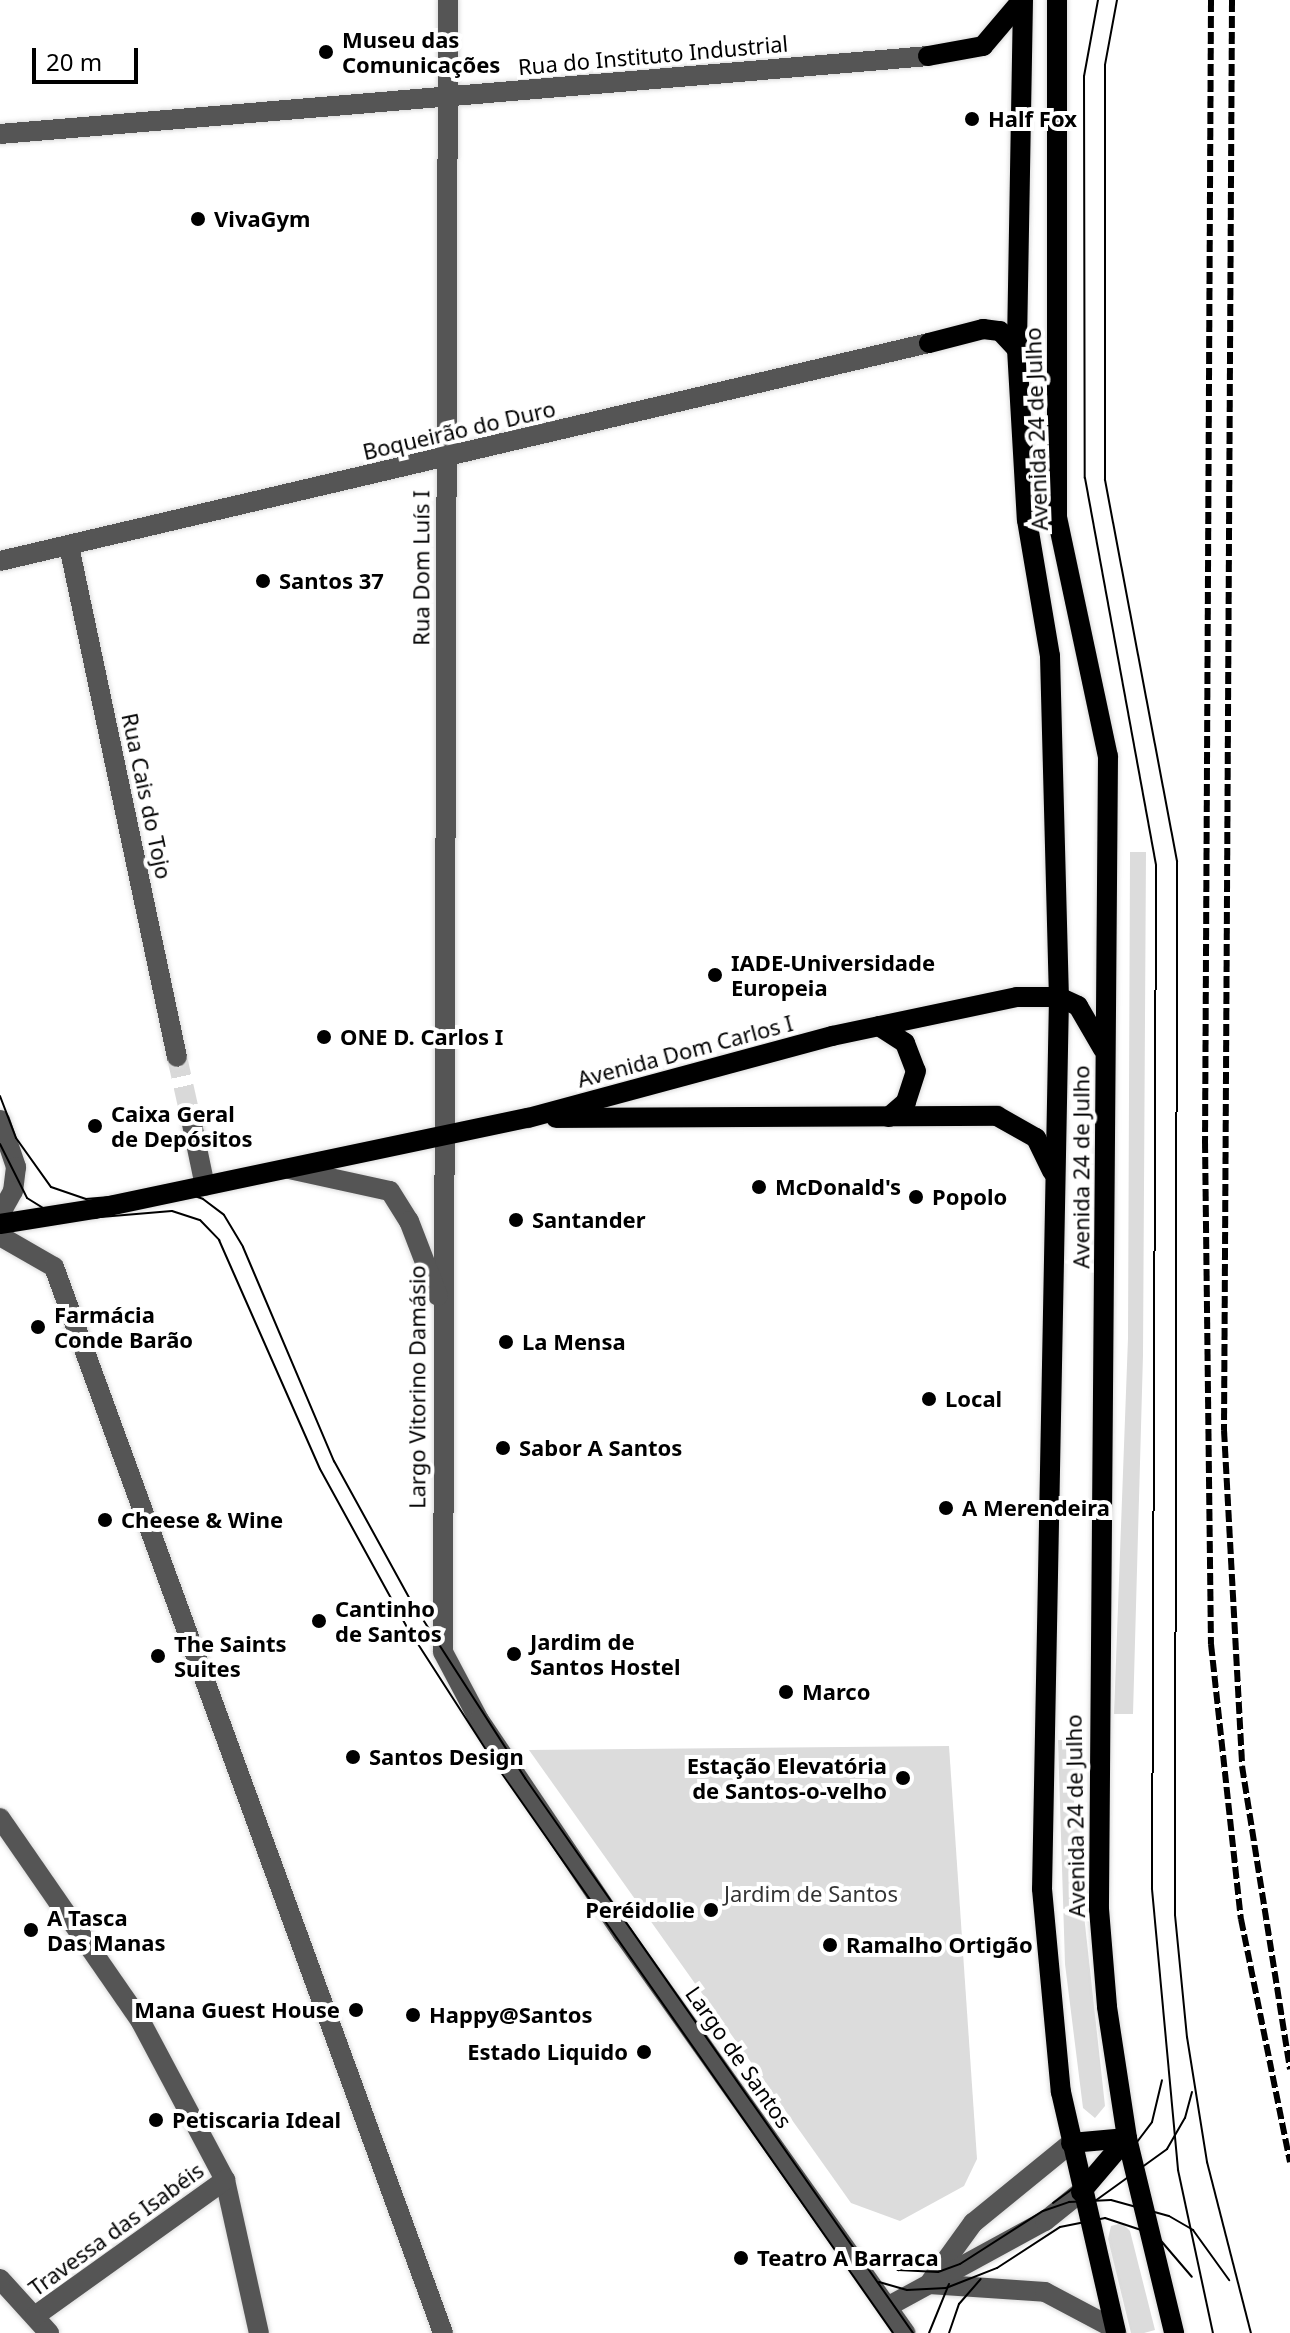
<!DOCTYPE html>
<meta charset="utf-8">
<style>
body{margin:0}
#map{position:relative;width:1290px;height:2333px;overflow:hidden;background:#fff;font-family:"Noto Sans",sans-serif}
div>[style]{position:absolute}
.green>*{inset:0;background:#dcdcdc}
.minor-tunnel>*{height:20px;margin-top:-10px;transform-origin:0;background:repeating-linear-gradient(90deg,#d9d9d9 0 20px,transparent 0 30px)}
.roads{filter:drop-shadow(0 0 2px #dbdbdb) drop-shadow(0 0 2px #dbdbdb)}
.minor>*{height:20px;margin:-10px;padding:0 10px;transform-origin:10px;border-radius:10px;background:#555}
.major>*{height:20px;margin:-10px;padding:0 10px;transform-origin:10px;border-radius:10px;background:#000}
.tram>*{height:2px;margin:-1px;padding:0 1px;transform-origin:1px;border-radius:1px;background:#000}
.rail>*{height:6px;margin-top:-3px;transform-origin:0;background:repeating-linear-gradient(90deg,#000 0 12px,transparent 0 16px)}
.dots>*{width:22px;height:22px;translate:-50% -50%;box-sizing:border-box;border:4px solid #fff;border-radius:50%}
span{translate:-50% -50%;white-space:nowrap;text-align:center;line-height:1.15;-webkit-text-stroke:8px #fff;paint-order:stroke}
.poi-label{font-size:22px;color:#000;font-weight:700}
.left{translate:0 -50%;text-align:left}
.right{translate:-100% -50%;text-align:right}
.street-label{font-size:22px;color:#000}
.park-label{font-size:22px;color:#333}
.scale{position:absolute;left:32px;top:48px;width:106px;height:36px;box-sizing:border-box;border:4px solid #000;border-top:0;padding-left:10px;font-size:24px;line-height:28px;white-space:nowrap;color:#000;-webkit-text-stroke:6px #fff;paint-order:stroke}
</style>
<div id="map">
<div class="green">
<i style="clip-path:polygon(1130px 852px,1146px 852px,1143px 1355px,1133px 1714px,1114px 1714px,1128px 1338px)"></i>
<i style="clip-path:polygon(1058px 1740px,1081px 1740px,1083px 1906px,1105px 2106px,1095px 2118px,1083px 2108px,1065px 1964px)"></i>
<i style="clip-path:polygon(949px 1746px,977px 2159px,964px 2186px,900px 2221px,851px 2203px,529px 1750px)"></i>
<i style="clip-path:polygon(1122px 2223px,1130px 2231px,1155px 2330px,1144px 2333px,1131px 2333px,1108px 2239px,1111px 2226px)"></i>
</div>
<div class="minor-tunnel">
<i style="left:177px;top:1057px;width:69px;rotate:77.4deg"></i>
</div>
<div class="roads">
<div class="minor">
<i style="left:448px;top:0;width:1652px;rotate:90.17deg"></i>
<i style="left:443px;top:1652px;width:77px;rotate:62.1deg"></i>
<i style="left:479px;top:1720px;width:258px;rotate:56.1deg"></i>
<i style="left:623px;top:1934px;width:489px;rotate:54.7deg"></i>
<i style="left:0;top:134px;width:931px;rotate:-4.8deg"></i>
<i style="left:69px;top:546px;width:522px;rotate:78.07deg"></i>
<i style="left:0;top:561px;width:954px;rotate:-13.21deg"></i>
<i style="left:0;top:1120px;width:50px;rotate:71.2deg"></i>
<i style="left:16px;top:1167px;width:24px;rotate:97deg"></i>
<i style="left:13px;top:1191px;width:26px;rotate:119deg"></i>
<i style="left:192px;top:1124px;width:63px;rotate:78.2deg"></i>
<i style="left:289px;top:1169px;width:103px;rotate:12.3deg"></i>
<i style="left:390px;top:1191px;width:36px;rotate:58deg"></i>
<i style="left:409px;top:1221px;width:80px;rotate:68.9deg"></i>
<i style="left:0;top:1236px;width:62px;rotate:29.9deg"></i>
<i style="left:54px;top:1267px;width:1135px;rotate:69.95deg"></i>
<i style="left:0;top:1818px;width:248px;rotate:55.3deg"></i>
<i style="left:141px;top:2022px;width:179px;rotate:62deg"></i>
<i style="left:225px;top:2180px;width:157px;rotate:77.5deg"></i>
<i style="left:0;top:2279px;width:73px;rotate:47.8deg"></i>
<i style="left:931px;top:2281px;width:72px;rotate:-54.1deg"></i>
<i style="left:973px;top:2223px;width:127px;rotate:-39.2deg"></i>
<i style="left:929px;top:2284px;width:116px;rotate:3.9deg"></i>
<i style="left:1045px;top:2292px;width:79px;rotate:27.9deg"></i>
<i style="left:887px;top:2307px;width:180px;rotate:-28.6deg"></i>
<i style="left:1045px;top:2221px;width:46px;rotate:-38.9deg"></i>
<i style="left:35px;top:2316px;width:234px;rotate:-35.6deg"></i>
</div>
<div class="major">
<i style="left:1023px;top:0;width:349px;rotate:91deg"></i>
<i style="left:1017px;top:349px;width:171px;rotate:86.7deg"></i>
<i style="left:1027px;top:520px;width:138px;rotate:80.4deg"></i>
<i style="left:1050px;top:656px;width:341px;rotate:88.5deg"></i>
<i style="left:1059px;top:997px;width:892px;rotate:91.09deg"></i>
<i style="left:1042px;top:1889px;width:204px;rotate:84.7deg"></i>
<i style="left:1061px;top:2092px;width:247px;rotate:77.1deg"></i>
<i style="left:1057px;top:0;width:517px;rotate:90deg"></i>
<i style="left:1057px;top:517px;width:244px;rotate:78deg"></i>
<i style="left:1108px;top:756px;width:1153px;rotate:90.45deg"></i>
<i style="left:1099px;top:1909px;width:98px;rotate:85.3deg"></i>
<i style="left:1107px;top:2007px;width:133px;rotate:81.3deg"></i>
<i style="left:1127px;top:2138px;width:201px;rotate:76.4deg"></i>
<i style="left:928px;top:56px;width:56px;rotate:-10.3deg"></i>
<i style="left:983px;top:46px;width:60px;rotate:-49.7deg"></i>
<i style="left:929px;top:343px;width:56px;rotate:-14.5deg"></i>
<i style="left:983px;top:329px;width:17px;rotate:7deg"></i>
<i style="left:1000px;top:331px;width:25px;rotate:47deg"></i>
<i style="left:879px;top:1026px;width:31px;rotate:33deg"></i>
<i style="left:905px;top:1043px;width:30px;rotate:69deg"></i>
<i style="left:916px;top:1071px;width:33px;rotate:108deg"></i>
<i style="left:906px;top:1102px;width:23px;rotate:139deg"></i>
<i style="left:556px;top:1118px;width:441px;rotate:-0.3deg"></i>
<i style="left:997px;top:1116px;width:45px;rotate:29.4deg"></i>
<i style="left:1036px;top:1138px;width:37px;rotate:64deg"></i>
<i style="left:0;top:1224px;width:96px;rotate:-9deg"></i>
<i style="left:95px;top:1209px;width:442px;rotate:-11.9deg"></i>
<i style="left:528px;top:1118px;width:315px;rotate:-15.1deg"></i>
<i style="left:832px;top:1036px;width:189px;rotate:-11.9deg"></i>
<i style="left:1017px;top:997px;width:42px"></i>
<i style="left:1059px;top:997px;width:21px;rotate:25deg"></i>
<i style="left:1078px;top:1006px;width:50px;rotate:59.8deg"></i>
<i style="left:1071px;top:2143px;width:56px;rotate:-5.1deg"></i>
<i style="left:1081px;top:2192px;width:71px;rotate:-49.6deg"></i>
</div>
</div>
<div class="tram">
<i style="left:1098px;top:0;width:77px;rotate:100.4deg"></i>
<i style="left:1084px;top:76px;width:402px;rotate:89.9deg"></i>
<i style="left:1085px;top:478px;width:393px;rotate:79.6deg"></i>
<i style="left:1156px;top:865px;width:1024px;rotate:90.22deg"></i>
<i style="left:1152px;top:1889px;width:282px;rotate:84.7deg"></i>
<i style="left:1178px;top:2170px;width:167px;rotate:77.9deg"></i>
<i style="left:1117px;top:0;width:66px;rotate:100.5deg"></i>
<i style="left:1105px;top:65px;width:415px;rotate:90deg"></i>
<i style="left:1105px;top:480px;width:388px;rotate:79.3deg"></i>
<i style="left:1177px;top:861px;width:1054px;rotate:90.11deg"></i>
<i style="left:1175px;top:1915px;width:123px;rotate:84.4deg"></i>
<i style="left:1187px;top:2037px;width:127px;rotate:80.9deg"></i>
<i style="left:1207px;top:2162px;width:177px;rotate:75.6deg"></i>
<i style="left:0;top:1096px;width:45px;rotate:69.1deg"></i>
<i style="left:16px;top:1138px;width:60px;rotate:54.5deg"></i>
<i style="left:51px;top:1187px;width:37px;rotate:19deg"></i>
<i style="left:86px;top:1199px;width:94px;rotate:-4.9deg"></i>
<i style="left:180px;top:1191px;width:24px;rotate:19deg"></i>
<i style="left:203px;top:1199px;width:26px;rotate:37deg"></i>
<i style="left:224px;top:1215px;width:37px;rotate:59deg"></i>
<i style="left:243px;top:1247px;width:233px;rotate:67deg"></i>
<i style="left:334px;top:1461px;width:160px;rotate:61.2deg"></i>
<i style="left:411px;top:1601px;width:211px;rotate:57.2deg"></i>
<i style="left:525px;top:1778px;width:677px;rotate:55.04deg"></i>
<i style="left:0;top:1144px;width:60px;rotate:63.4deg"></i>
<i style="left:27px;top:1198px;width:32px;rotate:32deg"></i>
<i style="left:54px;top:1215px;width:35px;rotate:5deg"></i>
<i style="left:89px;top:1218px;width:83px;rotate:-4.8deg"></i>
<i style="left:172px;top:1211px;width:29px;rotate:18deg"></i>
<i style="left:200px;top:1220px;width:28px;rotate:46deg"></i>
<i style="left:219px;top:1240px;width:250px;rotate:66.2deg"></i>
<i style="left:320px;top:1469px;width:180px;rotate:61.2deg"></i>
<i style="left:407px;top:1627px;width:168px;rotate:57.2deg"></i>
<i style="left:498px;top:1768px;width:689px;rotate:55.04deg"></i>
<i style="left:1095px;top:2201px;width:89px;rotate:-35.8deg"></i>
<i style="left:1167px;top:2149px;width:36px;rotate:-60deg"></i>
<i style="left:1185px;top:2118px;width:27px;rotate:-75deg"></i>
<i style="left:1053px;top:2203px;width:104px;rotate:-36deg"></i>
<i style="left:1137px;top:2142px;width:25px;rotate:-53deg"></i>
<i style="left:1152px;top:2122px;width:43px;rotate:-76.6deg"></i>
<i style="left:862px;top:2249px;width:42px;rotate:30.3deg"></i>
<i style="left:898px;top:2270px;width:40px;rotate:2.9deg"></i>
<i style="left:938px;top:2272px;width:23px;rotate:-20deg"></i>
<i style="left:960px;top:2264px;width:98px;rotate:-32.6deg"></i>
<i style="left:1043px;top:2211px;width:28px;rotate:-19deg"></i>
<i style="left:1069px;top:2202px;width:42px;rotate:-2.7deg"></i>
<i style="left:1111px;top:2200px;width:60px;rotate:15.4deg"></i>
<i style="left:1169px;top:2216px;width:28px;rotate:30deg"></i>
<i style="left:1193px;top:2230px;width:62px;rotate:54.2deg"></i>
<i style="left:879px;top:2282px;width:29px;rotate:16deg"></i>
<i style="left:907px;top:2290px;width:39px;rotate:-3deg"></i>
<i style="left:946px;top:2288px;width:55px;rotate:-21.4deg"></i>
<i style="left:997px;top:2268px;width:75px;rotate:-33.1deg"></i>
<i style="left:1060px;top:2227px;width:46px;rotate:-11.3deg"></i>
<i style="left:1105px;top:2218px;width:54px;rotate:18.4deg"></i>
<i style="left:1156px;top:2235px;width:55px;rotate:49.4deg"></i>
<i style="left:929px;top:2333px;width:53px;rotate:-67.8deg"></i>
<i style="left:949px;top:2333px;width:31px;rotate:-71deg"></i>
<i style="left:959px;top:2304px;width:33px;rotate:-49deg"></i>
</div>
<div class="rail">
<i style="left:1211px;top:0;width:1141px;rotate:90.3deg"></i>
<i style="left:1205px;top:1141px;width:503px;rotate:89.32deg"></i>
<i style="left:1211px;top:1644px;width:277px;rotate:83.8deg"></i>
<i style="left:1241px;top:1919px;width:248px;rotate:78.6deg"></i>
<i style="left:1232px;top:0;width:1430px;rotate:90.32deg"></i>
<i style="left:1224px;top:1430px;width:336px;rotate:86.9deg"></i>
<i style="left:1242px;top:1766px;width:307px;rotate:81deg"></i>
</div>
<div class="dots">
<i style="left:326px;top:52px;background:#000"></i>
<i style="left:972px;top:119px;background:#000"></i>
<i style="left:198px;top:219px;background:#000"></i>
<i style="left:263px;top:581px;background:#000"></i>
<i style="left:715px;top:975px;background:#000"></i>
<i style="left:324px;top:1037px;background:#000"></i>
<i style="left:95px;top:1126px;background:#000"></i>
<i style="left:759px;top:1187px;background:#000"></i>
<i style="left:916px;top:1197px;background:#000"></i>
<i style="left:516px;top:1220px;background:#000"></i>
<i style="left:38px;top:1327px;background:#000"></i>
<i style="left:506px;top:1342px;background:#000"></i>
<i style="left:929px;top:1399px;background:#000"></i>
<i style="left:503px;top:1448px;background:#000"></i>
<i style="left:946px;top:1508px;background:#000"></i>
<i style="left:105px;top:1520px;background:#000"></i>
<i style="left:319px;top:1621px;background:#000"></i>
<i style="left:514px;top:1654px;background:#000"></i>
<i style="left:158px;top:1656px;background:#000"></i>
<i style="left:786px;top:1692px;background:#000"></i>
<i style="left:353px;top:1757px;background:#000"></i>
<i style="left:903px;top:1778px;background:#000"></i>
<i style="left:711px;top:1910px;background:#000"></i>
<i style="left:31px;top:1930px;background:#000"></i>
<i style="left:830px;top:1945px;background:#000"></i>
<i style="left:356px;top:2010px;background:#000"></i>
<i style="left:413px;top:2015px;background:#000"></i>
<i style="left:644px;top:2052px;background:#000"></i>
<i style="left:156px;top:2120px;background:#000"></i>
<i style="left:741px;top:2258px;background:#000"></i>
</div>
<div class="poi-label">
<span class="left" style="left:342px;top:52px">Museu das<br>Comunicações</span>
<span class="left" style="left:988px;top:119px">Half Fox</span>
<span class="left" style="left:214px;top:219px">VivaGym</span>
<span class="left" style="left:279px;top:581px">Santos 37</span>
<span class="left" style="left:731px;top:975px">IADE-Universidade<br>Europeia</span>
<span class="left" style="left:340px;top:1037px">ONE D. Carlos I</span>
<span class="left" style="left:111px;top:1126px">Caixa Geral<br>de Depósitos</span>
<span class="left" style="left:775px;top:1187px">McDonald's</span>
<span class="left" style="left:932px;top:1197px">Popolo</span>
<span class="left" style="left:532px;top:1220px">Santander</span>
<span class="left" style="left:54px;top:1327px">Farmácia<br>Conde Barão</span>
<span class="left" style="left:522px;top:1342px">La Mensa</span>
<span class="left" style="left:945px;top:1399px">Local</span>
<span class="left" style="left:519px;top:1448px">Sabor A Santos</span>
<span class="left" style="left:962px;top:1508px">A Merendeira</span>
<span class="left" style="left:121px;top:1520px">Cheese &amp; Wine</span>
<span class="left" style="left:335px;top:1621px">Cantinho<br>de Santos</span>
<span class="left" style="left:530px;top:1654px">Jardim de<br>Santos Hostel</span>
<span class="left" style="left:174px;top:1656px">The Saints<br>Suites</span>
<span class="left" style="left:802px;top:1692px">Marco</span>
<span class="left" style="left:369px;top:1757px">Santos Design</span>
<span class="right" style="left:887px;top:1778px">Estação Elevatória<br>de Santos-o-velho</span>
<span class="right" style="left:695px;top:1910px">Peréidolie</span>
<span class="left" style="left:47px;top:1930px">A Tasca<br>Das Manas</span>
<span class="left" style="left:846px;top:1945px">Ramalho Ortigão</span>
<span class="right" style="left:340px;top:2010px">Mana Guest House</span>
<span class="left" style="left:429px;top:2015px">Happy@Santos</span>
<span class="right" style="left:628px;top:2052px">Estado Liquido</span>
<span class="left" style="left:172px;top:2120px">Petiscaria Ideal</span>
<span class="left" style="left:757px;top:2258px">Teatro A Barraca</span>
</div>
<div class="street-label">
<span style="left:653px;top:55px;rotate:-5deg">Rua do Instituto Industrial</span>
<span style="left:1036px;top:429px;rotate:-92deg">Avenida 24 de Julho</span>
<span style="left:459px;top:430px;rotate:-13deg">Boqueirão do Duro</span>
<span style="left:421px;top:568px;rotate:-90deg">Rua Dom Luís I</span>
<span style="left:147px;top:796px;rotate:78deg">Rua Cais do Tojo</span>
<span style="left:685px;top:1051px;rotate:-15deg">Avenida Dom Carlos I</span>
<span style="left:1081px;top:1167px;rotate:-90deg">Avenida 24 de Julho</span>
<span style="left:417px;top:1387px;rotate:-90deg">Largo Vitorino Damásio</span>
<span style="left:1075px;top:1816px;rotate:-91deg">Avenida 24 de Julho</span>
<span style="left:739px;top:2057px;rotate:55deg">Largo de Santos</span>
<span style="left:116px;top:2229px;rotate:-36deg">Travessa das Isabéis</span>
</div>
<div class="park-label">
<span style="left:811px;top:1894px">Jardim de Santos</span>
</div>
<div class="scale">20 m</div>
</div>
